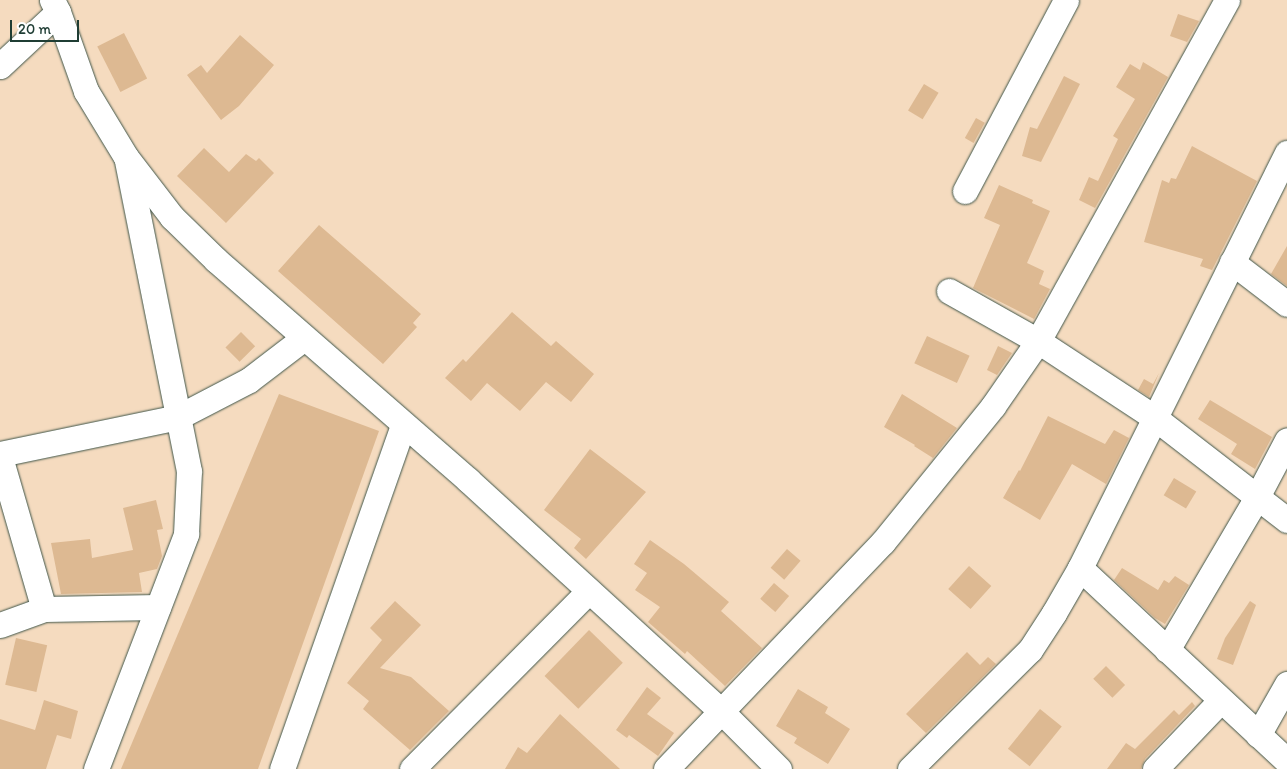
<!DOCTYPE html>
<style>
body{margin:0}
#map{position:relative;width:1287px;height:769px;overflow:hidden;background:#f5dbbf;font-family:Itim,sans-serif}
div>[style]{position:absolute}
.building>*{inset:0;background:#ddb992;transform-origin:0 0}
.roads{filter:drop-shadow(0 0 1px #3f5549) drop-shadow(0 0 1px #3f5549)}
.minor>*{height:25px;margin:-12.5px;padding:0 12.5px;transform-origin:12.5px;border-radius:12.5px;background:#fff}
span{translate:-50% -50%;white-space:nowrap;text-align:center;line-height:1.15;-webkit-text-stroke:4.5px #fff;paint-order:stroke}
.scale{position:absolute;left:10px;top:20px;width:69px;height:22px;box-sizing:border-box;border:2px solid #1f3d34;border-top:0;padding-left:6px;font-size:15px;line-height:18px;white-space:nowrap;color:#1f3d34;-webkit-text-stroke:4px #fff;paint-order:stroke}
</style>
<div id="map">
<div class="building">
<i style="clip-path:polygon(1178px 14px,1199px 21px,1187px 42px,1170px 36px)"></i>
<i style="left:124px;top:33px;width:51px;height:30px;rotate:63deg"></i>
<i style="clip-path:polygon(240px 35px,274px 65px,239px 106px,221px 120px,187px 75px,201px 65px,207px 73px)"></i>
<i style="clip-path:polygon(1143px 62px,1168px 77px,1095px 208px,1079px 200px,1089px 177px,1098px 181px,1118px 139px,1113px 136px,1135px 99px,1116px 87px,1130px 64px,1140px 70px)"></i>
<i style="clip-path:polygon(1064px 76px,1080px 84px,1041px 162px,1022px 156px,1030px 127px,1037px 129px)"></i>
<i style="left:924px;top:84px;width:17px;height:31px;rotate:31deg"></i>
<i style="left:976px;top:118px;width:10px;height:23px;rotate:29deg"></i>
<i style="clip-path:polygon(1192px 146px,1257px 181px,1212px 270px,1200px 266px,1203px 259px,1144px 242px,1162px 180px,1169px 183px,1171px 178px,1176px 179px)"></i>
<i style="clip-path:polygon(204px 148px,229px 172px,246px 154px,256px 161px,259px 158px,274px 173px,226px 223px,177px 176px)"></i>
<i style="clip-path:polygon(999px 185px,1033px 200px,1032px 203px,1050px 211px,1027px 263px,1044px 271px,1039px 284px,1050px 289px,1034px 319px,973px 288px,1000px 225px,984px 218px)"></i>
<i style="clip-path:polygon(319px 225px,421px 314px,413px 323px,417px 327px,383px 364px,278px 271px)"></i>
<i style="clip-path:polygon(1287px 246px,1287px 286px,1271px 274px)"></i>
<i style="clip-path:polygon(512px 312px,551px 346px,556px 341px,594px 374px,571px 402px,546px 382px,520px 411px,487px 383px,471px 401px,445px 378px,463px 359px,466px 362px)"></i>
<i style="left:241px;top:332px;width:20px;height:22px;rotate:45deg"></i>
<i style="left:927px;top:336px;width:47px;height:30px;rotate:25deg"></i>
<i style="clip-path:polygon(998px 346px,1012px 353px,997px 375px,987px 370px)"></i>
<i style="clip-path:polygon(1159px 373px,1149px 397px,1138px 390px,1144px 379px,1153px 384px)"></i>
<i style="clip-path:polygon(279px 394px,379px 431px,258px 769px,121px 769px)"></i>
<i style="clip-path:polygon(902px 394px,957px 428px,933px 458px,914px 446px,915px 445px,884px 427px)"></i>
<i style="clip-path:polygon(1210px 400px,1272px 437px,1255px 469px,1231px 454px,1237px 444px,1198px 419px)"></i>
<i style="clip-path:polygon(1048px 416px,1105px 444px,1114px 430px,1129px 438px,1106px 484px,1072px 464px,1040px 520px,1003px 498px,1019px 470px,1020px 471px)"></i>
<i style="clip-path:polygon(590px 449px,646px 492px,586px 559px,574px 548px,581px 539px,544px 510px)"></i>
<i style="left:1174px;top:478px;width:26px;height:20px;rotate:31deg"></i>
<i style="clip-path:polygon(156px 500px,163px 529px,157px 530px,162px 556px,157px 569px,139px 573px,142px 592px,61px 594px,51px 543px,90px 539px,92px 558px,133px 550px,123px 508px)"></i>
<i style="clip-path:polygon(650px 540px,684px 564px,729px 602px,721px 611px,762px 648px,725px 686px,687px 651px,685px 654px,648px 622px,660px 607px,635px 590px,647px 573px,634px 564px)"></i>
<i style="left:787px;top:549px;width:18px;height:25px;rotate:41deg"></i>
<i style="left:969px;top:566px;width:30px;height:31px;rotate:42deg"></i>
<i style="clip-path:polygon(1122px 568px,1158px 590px,1164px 580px,1169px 583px,1175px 576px,1189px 585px,1165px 624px,1155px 618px,1114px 580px)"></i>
<i style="left:774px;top:583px;width:20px;height:21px;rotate:41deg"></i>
<i style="clip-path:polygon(395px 601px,421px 625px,380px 668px,411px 677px,449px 711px,410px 750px,363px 709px,369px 701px,347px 683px,382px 640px,370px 628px)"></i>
<i style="clip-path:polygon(1250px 601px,1256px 605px,1233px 665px,1217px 659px,1225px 638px)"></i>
<i style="left:589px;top:630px;width:47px;height:64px;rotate:44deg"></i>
<i style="left:16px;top:638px;width:32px;height:48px;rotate:13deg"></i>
<i style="clip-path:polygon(967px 652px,980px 665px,988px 657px,996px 664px,926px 733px,906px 714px)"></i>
<i style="left:1106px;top:666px;width:27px;height:18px;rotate:45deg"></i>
<i style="clip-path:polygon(647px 687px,661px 698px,647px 714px,674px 733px,658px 756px,629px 735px,627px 738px,616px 730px)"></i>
<i style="clip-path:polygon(798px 689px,828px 707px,825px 713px,850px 729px,828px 764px,794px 743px,797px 738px,776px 726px)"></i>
<i style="clip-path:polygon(44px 700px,78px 711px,71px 739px,57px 735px,46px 769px,0 769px,0 719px,35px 730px)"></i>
<i style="clip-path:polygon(1192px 702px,1195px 706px,1145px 759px,1141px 769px,1107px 769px,1126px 743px,1135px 749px,1174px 710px,1179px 715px)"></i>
<i style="left:1040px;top:709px;width:28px;height:51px;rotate:39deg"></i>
<i style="clip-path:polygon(560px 714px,620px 769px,505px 769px,518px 747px,527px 753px)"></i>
</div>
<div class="roads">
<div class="minor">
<i style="left:52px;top:0;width:13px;rotate:63deg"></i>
<i style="left:58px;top:12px;width:84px;rotate:70.5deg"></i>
<i style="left:86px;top:91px;width:77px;rotate:58.8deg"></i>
<i style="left:126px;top:157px;width:76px;rotate:52.5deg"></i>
<i style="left:172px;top:217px;width:62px;rotate:44.3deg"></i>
<i style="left:216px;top:260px;width:335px;rotate:41.1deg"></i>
<i style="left:468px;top:480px;width:343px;rotate:42.4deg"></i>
<i style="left:721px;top:711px;width:82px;rotate:45deg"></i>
<i style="left:0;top:66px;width:79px;rotate:-43deg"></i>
<i style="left:965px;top:191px;width:216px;rotate:-62.1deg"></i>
<i style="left:1232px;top:262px;width:69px;rotate:37.4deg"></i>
<i style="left:949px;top:291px;width:102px;rotate:29.3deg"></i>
<i style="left:1038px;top:341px;width:140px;rotate:33.3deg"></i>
<i style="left:1155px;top:418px;width:167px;rotate:37.7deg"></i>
<i style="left:0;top:454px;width:182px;rotate:-11.7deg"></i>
<i style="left:178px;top:417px;width:80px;rotate:-27.5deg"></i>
<i style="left:249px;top:380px;width:69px;rotate:-37.4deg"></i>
<i style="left:0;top:457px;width:158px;rotate:73.9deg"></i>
<i style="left:1080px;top:568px;width:283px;rotate:43deg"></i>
<i style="left:0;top:625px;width:47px;rotate:-20deg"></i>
<i style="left:44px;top:609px;width:114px;rotate:-1deg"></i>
<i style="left:1167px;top:650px;width:178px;rotate:-59.5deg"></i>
<i style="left:1257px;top:497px;width:64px;rotate:-62.2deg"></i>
<i style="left:1258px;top:735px;width:59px;rotate:-60.4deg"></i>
<i style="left:96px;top:769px;width:252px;rotate:-69deg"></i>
<i style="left:186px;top:534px;width:63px;rotate:-87.3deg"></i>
<i style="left:189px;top:471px;width:315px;rotate:-101.3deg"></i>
<i style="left:282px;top:769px;width:365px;rotate:-70.6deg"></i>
<i style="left:412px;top:769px;width:251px;rotate:-45.2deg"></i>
<i style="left:666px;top:769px;width:314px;rotate:-46.3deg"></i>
<i style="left:883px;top:542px;width:175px;rotate:-51deg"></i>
<i style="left:993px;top:406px;width:79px;rotate:-55.3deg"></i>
<i style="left:1038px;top:341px;width:390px;rotate:-61deg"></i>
<i style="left:910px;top:769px;width:169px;rotate:-44.8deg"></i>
<i style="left:1030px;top:650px;width:44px;rotate:-57deg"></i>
<i style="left:1054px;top:613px;width:52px;rotate:-60deg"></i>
<i style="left:1080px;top:568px;width:464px;rotate:-63.5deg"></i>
<i style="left:1155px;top:769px;width:95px;rotate:-46.3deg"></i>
</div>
</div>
<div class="scale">20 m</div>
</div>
